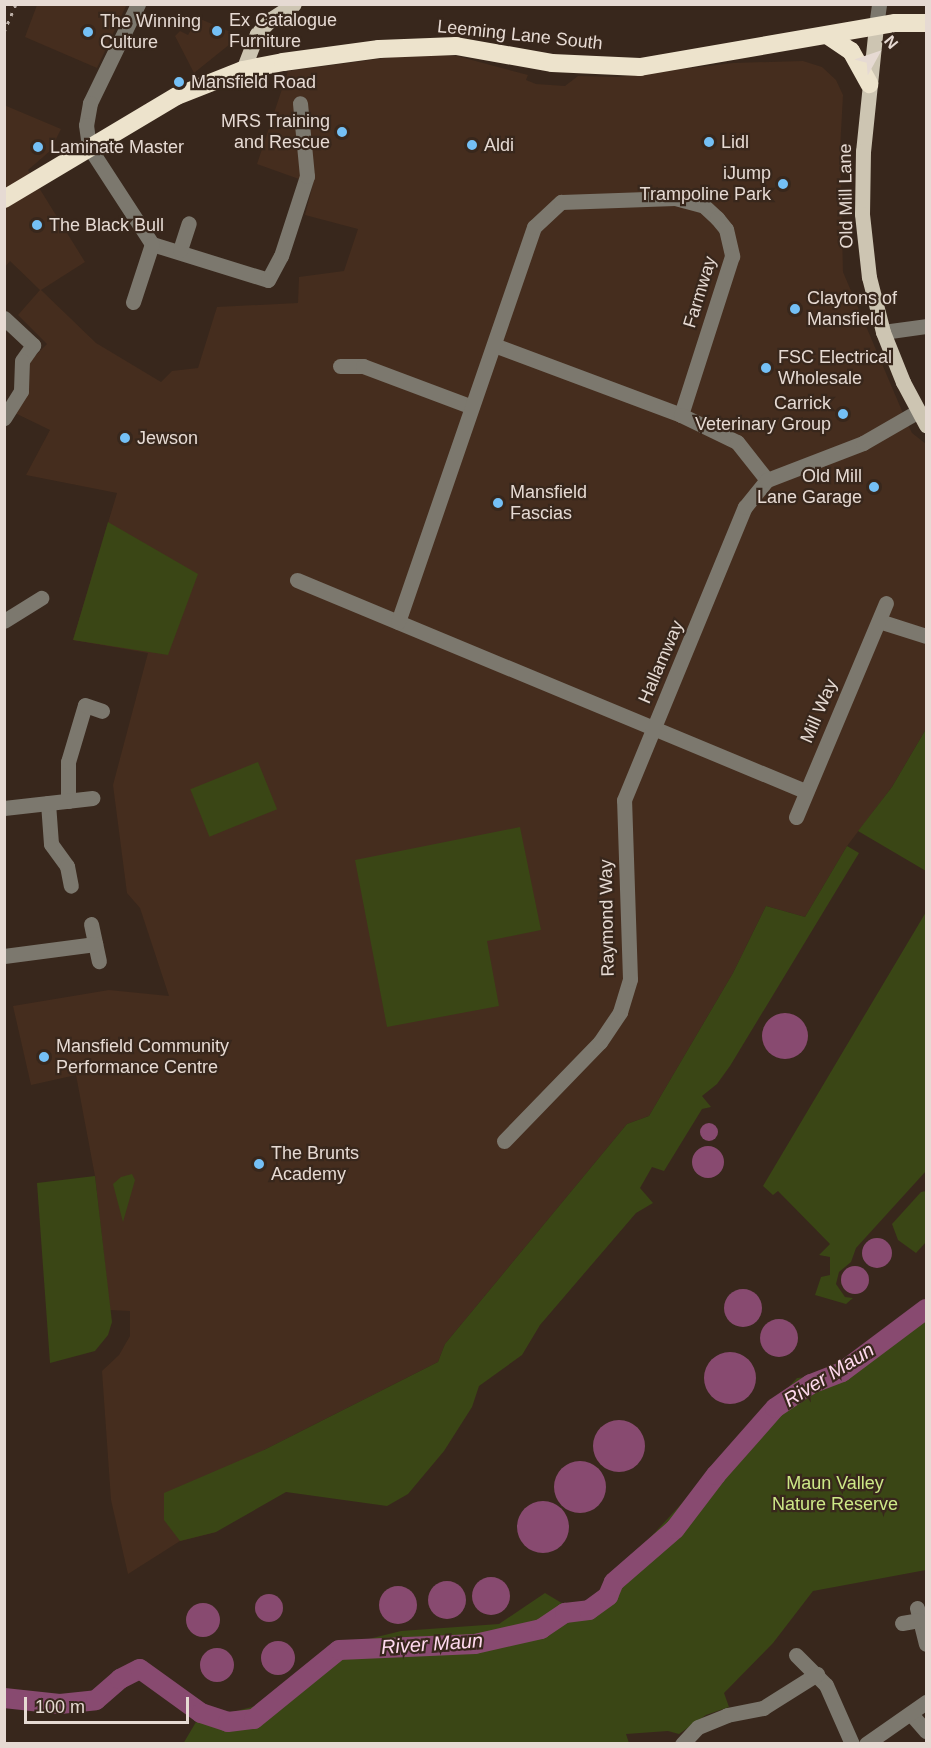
<!DOCTYPE html>
<style>
body{margin:0}
#map{position:relative;width:931px;height:1748px;overflow:hidden;background:#38271c;font-family:Helvetica,sans-serif}
div>[style]{position:absolute}
.built>*{inset:0;background:#452d1e}
.green>*{inset:0;background:#3a4615;transform-origin:0 0}
.water>*{inset:0;background:#884a70}
.round{border-radius:50%}
.river>*{height:20px;margin:-10px;padding:0 10px;transform-origin:10px;border-radius:10px;background:#884a70}
.minor>*{height:15px;margin:-7.5px;padding:0 7.5px;transform-origin:7.5px;border-radius:7.5px;background:#7c786e}
.major>*{height:15px;margin:-7.5px;padding:0 7.5px;transform-origin:7.5px;border-radius:7.5px;background:#cdc5b2}
.highway>*{height:18px;margin:-9px;padding:0 9px;transform-origin:9px;border-radius:9px;background:#ede3cc}
.rail>*{height:3px;margin-top:-1.5px;transform-origin:0;background:repeating-linear-gradient(90deg,#bbaea6 0 3px,transparent 0 9px)}
.dots>*{width:16px;height:16px;translate:-50% -50%;box-sizing:border-box;border:3px solid #38271c;border-radius:50%}
span{translate:-50% -50%;white-space:nowrap;text-align:center;line-height:1.15;-webkit-text-stroke:4.5px #38271c;paint-order:stroke}
.poi-label{font-size:18px;color:#e6dad3}
.left{translate:0 -50%;text-align:left}
.right{translate:-100% -50%;text-align:right}
.street-label{font-size:18px;color:#e6dad3}
.park-label{font-size:18px;color:#cde887}
.water-label{font-size:20px;color:#fed8ed;font-style:italic}
.frame{position:absolute;inset:0;border:6px solid #e6dad3;pointer-events:none}
.north{position:absolute;left:847px;top:24px;width:60px;height:60px;-webkit-text-stroke:4px #38271c;paint-order:stroke;rotate:50deg;font-size:16px;font-weight:700;line-height:24px;text-align:center;color:#e6dad3}
.north::after{content:'';display:block;margin:auto;width:21px;height:27px;background:#e6dad3;clip-path:polygon(50% 0,100% 100%,50% 72%,0 100%)}
.scale{position:absolute;left:24px;top:1697px;width:165px;height:27px;box-sizing:border-box;border:3px solid #e6dad3;border-top:0;padding-left:8px;font-size:18px;line-height:21px;white-space:nowrap;color:#e6dad3;-webkit-text-stroke:4px #38271c;paint-order:stroke}
</style>
<div id="map">
<div class="built">
<i style="clip-path:polygon(121px 4px,126px 6px,97px 68px,25px 37px,37px 5px)"></i>
<i style="clip-path:polygon(198px 18px,240px 36px,194px 73px,175px 36px,180px 31px,188px 35px)"></i>
<i style="clip-path:polygon(415px 54px,457px 56px,528px 75px,526px 80px,536px 84px,565px 86px,578px 76px,618px 77px,733px 63px,803px 61px,822px 67px,836px 80px,843px 95px,840px 150px,843px 272px,905px 418px,912px 433px,926px 444px,926px 729px,892px 787px,847px 846px,805px 917px,766px 906px,733px 973px,649px 1116px,627px 1124px,445px 1344px,438px 1362px,264px 1450px,216px 1532px,180px 1541px,128px 1574px,111px 1500px,102px 1371px,119px 1355px,130px 1336px,130px 1311px,110px 1310px,95px 1176px,76px 1075px,31px 1085px,13px 1006px,109px 990px,169px 996px,140px 908px,127px 893px,113px 785px,148px 653px,73px 640px,117px 493px,26px 475px,50px 430px,15px 413px,29px 388px,30px 361px,47px 344px,18px 315px,40px 290px,10px 261px,5px 267px,4px 105px,61px 129px,50px 151px,28px 170px,85px 262px,41px 290px,96px 343px,161px 382px,172px 371px,198px 368px,217px 307px,298px 303px,299px 277px,344px 271px,358px 229px,305px 215px,313px 184px,257px 164px,288px 71px)"></i>
</div>
<div class="green">
<i style="clip-path:polygon(108px 522px,198px 574px,168px 655px,73px 640px)"></i>
<i style="clip-path:polygon(926px 729px,926px 871px,858px 831px,892px 787px)"></i>
<i style="left:258px;top:762px;width:51px;height:73px;rotate:68deg"></i>
<i style="clip-path:polygon(520px 827px,541px 930px,487px 941px,499px 1006px,387px 1027px,355px 860px)"></i>
<i style="clip-path:polygon(847px 846px,859px 853px,730px 1066px,717px 1084px,702px 1096px,711px 1107px,702px 1109px,664px 1171px,652px 1167px,640px 1188px,653px 1203px,636px 1213px,540px 1325px,522px 1355px,479px 1386px,472px 1407px,444px 1451px,408px 1494px,387px 1506px,286px 1492px,216px 1532px,180px 1541px,164px 1520px,164px 1493px,264px 1450px,438px 1362px,445px 1344px,627px 1124px,649px 1116px,733px 973px,766px 906px,805px 917px)"></i>
<i style="clip-path:polygon(926px 912px,926px 1171px,856px 1248px,851px 1262px,839px 1272px,836px 1284px,845px 1297px,853px 1298px,846px 1304px,815px 1295px,821px 1277px,830px 1275px,830px 1257px,819px 1255px,830px 1244px,778px 1191px,773px 1195px,763px 1186px)"></i>
<i style="clip-path:polygon(132px 1174px,135px 1180px,123px 1222px,113px 1184px,121px 1177px)"></i>
<i style="clip-path:polygon(95px 1176px,112px 1322px,108px 1335px,95px 1351px,50px 1363px,37px 1183px)"></i>
<i style="clip-path:polygon(926px 1191px,926px 1242px,916px 1253px,898px 1240px,892px 1224px,921px 1192px)"></i>
<i style="clip-path:polygon(926px 1299px,926px 1570px,813px 1591px,773px 1643px,724px 1693px,729px 1707px,706px 1715px,679px 1734px,668px 1731px,626px 1734px,629px 1743px,183px 1744px,196px 1722px,262px 1704px,324px 1650px,401px 1631px,499px 1624px,545px 1593px,580px 1614px,797px 1378px,830px 1374px)"></i>
</div>
<div class="water">
<i class="round" style="left:762px;top:1013px;width:46px;height:46px"></i>
<i class="round" style="left:700px;top:1123px;width:18px;height:18px"></i>
<i class="round" style="left:692px;top:1146px;width:32px;height:32px"></i>
<i class="round" style="left:862px;top:1238px;width:30px;height:30px"></i>
<i class="round" style="left:841px;top:1266px;width:28px;height:28px"></i>
<i class="round" style="left:724px;top:1289px;width:38px;height:38px"></i>
<i class="round" style="left:760px;top:1319px;width:38px;height:38px"></i>
<i class="round" style="left:704px;top:1352px;width:52px;height:52px"></i>
<i class="round" style="left:593px;top:1420px;width:52px;height:52px"></i>
<i class="round" style="left:554px;top:1461px;width:52px;height:52px"></i>
<i class="round" style="left:517px;top:1501px;width:52px;height:52px"></i>
<i class="round" style="left:472px;top:1577px;width:38px;height:38px"></i>
<i class="round" style="left:428px;top:1581px;width:38px;height:38px"></i>
<i class="round" style="left:379px;top:1586px;width:38px;height:38px"></i>
<i class="round" style="left:255px;top:1594px;width:28px;height:28px"></i>
<i class="round" style="left:186px;top:1603px;width:34px;height:34px"></i>
<i class="round" style="left:261px;top:1641px;width:34px;height:34px"></i>
<i class="round" style="left:200px;top:1648px;width:34px;height:34px"></i>
</div>
<div class="river">
<i style="left:4px;top:1698px;width:56px;rotate:6.1deg"></i>
<i style="left:60px;top:1704px;width:36px;rotate:-6deg"></i>
<i style="left:96px;top:1700px;width:32px;rotate:-41deg"></i>
<i style="left:120px;top:1679px;width:22px;rotate:-27deg"></i>
<i style="left:140px;top:1669px;width:75px;rotate:35.8deg"></i>
<i style="left:201px;top:1713px;width:28px;rotate:18deg"></i>
<i style="left:228px;top:1722px;width:26px;rotate:-7deg"></i>
<i style="left:254px;top:1719px;width:109px;rotate:-39.1deg"></i>
<i style="left:339px;top:1650px;width:136px;rotate:-2.5deg"></i>
<i style="left:475px;top:1644px;width:68px;rotate:-12.8deg"></i>
<i style="left:541px;top:1629px;width:29px;rotate:-34deg"></i>
<i style="left:565px;top:1613px;width:24px;rotate:-7deg"></i>
<i style="left:589px;top:1610px;width:24px;rotate:-36deg"></i>
<i style="left:608px;top:1596px;width:15px;rotate:-67deg"></i>
<i style="left:614px;top:1582px;width:81px;rotate:-41deg"></i>
<i style="left:675px;top:1529px;width:68px;rotate:-52.8deg"></i>
<i style="left:716px;top:1475px;width:89px;rotate:-48.6deg"></i>
<i style="left:775px;top:1408px;width:43px;rotate:-33.7deg"></i>
<i style="left:811px;top:1384px;width:33px;rotate:-21deg"></i>
<i style="left:842px;top:1372px;width:105px;rotate:-36.9deg"></i>
</div>
<div class="minor">
<i style="left:138px;top:4px;width:110px;rotate:115.9deg"></i>
<i style="left:90px;top:103px;width:22px;rotate:100deg"></i>
<i style="left:86px;top:125px;width:22px;rotate:82deg"></i>
<i style="left:89px;top:147px;width:116px;rotate:57deg"></i>
<i style="left:152px;top:244px;width:121px;rotate:17.2deg"></i>
<i style="left:268px;top:280px;width:27px;rotate:-62deg"></i>
<i style="left:281px;top:256px;width:84px;rotate:-72deg"></i>
<i style="left:307px;top:176px;width:73px;rotate:-95.5deg"></i>
<i style="left:876px;top:26px;width:22px;rotate:-82deg"></i>
<i style="left:180px;top:250px;width:28px;rotate:-72deg"></i>
<i style="left:133px;top:302px;width:61px;rotate:-71.9deg"></i>
<i style="left:4px;top:318px;width:40px;rotate:43deg"></i>
<i style="left:33px;top:345px;width:19px;rotate:125deg"></i>
<i style="left:22px;top:361px;width:30px;rotate:92deg"></i>
<i style="left:21px;top:391px;width:32px;rotate:122deg"></i>
<i style="left:883px;top:332px;width:43px;rotate:-7.9deg"></i>
<i style="left:494px;top:345px;width:200px;rotate:20.5deg"></i>
<i style="left:340px;top:366px;width:23px"></i>
<i style="left:363px;top:366px;width:116px;rotate:20.6deg"></i>
<i style="left:297px;top:580px;width:550px;rotate:22.56deg"></i>
<i style="left:4px;top:621px;width:44px;rotate:-31.9deg"></i>
<i style="left:879px;top:621px;width:49px;rotate:17.7deg"></i>
<i style="left:398px;top:622px;width:418px;rotate:-71deg"></i>
<i style="left:534px;top:227px;width:37px;rotate:-43deg"></i>
<i style="left:561px;top:202px;width:114px;rotate:-2deg"></i>
<i style="left:675px;top:198px;width:30px;rotate:15deg"></i>
<i style="left:704px;top:206px;width:18px;rotate:43deg"></i>
<i style="left:717px;top:218px;width:14px;rotate:51deg"></i>
<i style="left:726px;top:229px;width:28px;rotate:77deg"></i>
<i style="left:732px;top:256px;width:167px;rotate:107.8deg"></i>
<i style="left:681px;top:415px;width:62px;rotate:25.7deg"></i>
<i style="left:737px;top:442px;width:48px;rotate:51.7deg"></i>
<i style="left:68px;top:801px;width:39px;rotate:-90deg"></i>
<i style="left:68px;top:762px;width:59px;rotate:-73.4deg"></i>
<i style="left:85px;top:705px;width:18px;rotate:19deg"></i>
<i style="left:48px;top:803px;width:41px;rotate:85.8deg"></i>
<i style="left:51px;top:844px;width:27px;rotate:54deg"></i>
<i style="left:67px;top:866px;width:20px;rotate:79deg"></i>
<i style="left:4px;top:808px;width:89px;rotate:-6.5deg"></i>
<i style="left:796px;top:817px;width:232px;rotate:-67.2deg"></i>
<i style="left:91px;top:924px;width:38px;rotate:78deg"></i>
<i style="left:4px;top:956px;width:92px;rotate:-7.5deg"></i>
<i style="left:504px;top:1141px;width:138px;rotate:-45.9deg"></i>
<i style="left:600px;top:1042px;width:36px;rotate:-56deg"></i>
<i style="left:620px;top:1012px;width:34px;rotate:-73deg"></i>
<i style="left:630px;top:979px;width:179px;rotate:-91.9deg"></i>
<i style="left:624px;top:800px;width:317px;rotate:-67.6deg"></i>
<i style="left:745px;top:507px;width:35px;rotate:-51deg"></i>
<i style="left:767px;top:480px;width:103px;rotate:-21.1deg"></i>
<i style="left:863px;top:443px;width:62px;rotate:-29.9deg"></i>
<i style="left:917px;top:1608px;width:37px;rotate:76deg"></i>
<i style="left:902px;top:1623px;width:17px;rotate:-10deg"></i>
<i style="left:796px;top:1655px;width:42px;rotate:45deg"></i>
<i style="left:826px;top:1685px;width:64px;rotate:66.2deg"></i>
<i style="left:911px;top:1714px;width:23px;rotate:49deg"></i>
<i style="left:682px;top:1744px;width:23px;rotate:-47deg"></i>
<i style="left:698px;top:1727px;width:31px;rotate:-22deg"></i>
<i style="left:727px;top:1715px;width:37px;rotate:-11deg"></i>
<i style="left:763px;top:1708px;width:64px;rotate:-32.2deg"></i>
<i style="left:866px;top:1744px;width:73px;rotate:-35deg"></i>
</div>
<div class="major">
<i style="left:876px;top:26px;width:126px;rotate:95.9deg"></i>
<i style="left:863px;top:151px;width:63px;rotate:90.9deg"></i>
<i style="left:862px;top:214px;width:63px;rotate:83.7deg"></i>
<i style="left:869px;top:277px;width:57px;rotate:75.7deg"></i>
<i style="left:883px;top:332px;width:54px;rotate:68.2deg"></i>
<i style="left:903px;top:382px;width:49px;rotate:61.9deg"></i>
<i style="left:243px;top:70px;width:39px;rotate:-69deg"></i>
<i style="left:257px;top:34px;width:21px;rotate:-47deg"></i>
<i style="left:271px;top:19px;width:27px;rotate:-33deg"></i>
</div>
<div class="highway">
<i style="left:827px;top:35px;width:29px;rotate:34deg"></i>
<i style="left:851px;top:51px;width:38px;rotate:61deg"></i>
<i style="left:4px;top:199px;width:201px;rotate:-30.8deg"></i>
<i style="left:177px;top:96px;width:71px;rotate:-21.5deg"></i>
<i style="left:243px;top:70px;width:41px;rotate:-11.3deg"></i>
<i style="left:283px;top:62px;width:97px;rotate:-7.7deg"></i>
<i style="left:379px;top:49px;width:77px;rotate:-2.2deg"></i>
<i style="left:456px;top:46px;width:97px;rotate:10deg"></i>
<i style="left:552px;top:63px;width:88px;rotate:2.6deg"></i>
<i style="left:640px;top:67px;width:259px;rotate:-9.8deg"></i>
<i style="left:895px;top:23px;width:31px"></i>
</div>
<div class="rail">
<i style="left:4px;top:32px;width:30px;rotate:-67deg"></i>
</div>
<div class="dots">
<i style="left:217px;top:31px;background:#74c0f6"></i>
<i style="left:88px;top:32px;background:#74c0f6"></i>
<i style="left:179px;top:82px;background:#74c0f6"></i>
<i style="left:342px;top:132px;background:#74c0f6"></i>
<i style="left:709px;top:142px;background:#74c0f6"></i>
<i style="left:472px;top:145px;background:#74c0f6"></i>
<i style="left:38px;top:147px;background:#74c0f6"></i>
<i style="left:783px;top:184px;background:#74c0f6"></i>
<i style="left:37px;top:225px;background:#74c0f6"></i>
<i style="left:795px;top:309px;background:#74c0f6"></i>
<i style="left:766px;top:368px;background:#74c0f6"></i>
<i style="left:843px;top:414px;background:#74c0f6"></i>
<i style="left:125px;top:438px;background:#74c0f6"></i>
<i style="left:874px;top:487px;background:#74c0f6"></i>
<i style="left:498px;top:503px;background:#74c0f6"></i>
<i style="left:44px;top:1057px;background:#74c0f6"></i>
<i style="left:259px;top:1164px;background:#74c0f6"></i>
</div>
<div class="poi-label">
<span class="left" style="left:229px;top:31px">Ex Catalogue<br>Furniture</span>
<span class="left" style="left:100px;top:32px">The Winning<br>Culture</span>
<span class="left" style="left:191px;top:82px">Mansfield Road</span>
<span class="right" style="left:330px;top:132px">MRS Training<br>and Rescue</span>
<span class="left" style="left:721px;top:142px">Lidl</span>
<span class="left" style="left:484px;top:145px">Aldi</span>
<span class="left" style="left:50px;top:147px">Laminate Master</span>
<span class="right" style="left:771px;top:184px">iJump<br>Trampoline Park</span>
<span class="left" style="left:49px;top:225px">The Black Bull</span>
<span class="left" style="left:807px;top:309px">Claytons of<br>Mansfield</span>
<span class="left" style="left:778px;top:368px">FSC Electrical<br>Wholesale</span>
<span class="right" style="left:831px;top:414px">Carrick<br>Veterinary Group</span>
<span class="left" style="left:137px;top:438px">Jewson</span>
<span class="right" style="left:862px;top:487px">Old Mill<br>Lane Garage</span>
<span class="left" style="left:510px;top:503px">Mansfield<br>Fascias</span>
<span class="left" style="left:56px;top:1057px">Mansfield Community<br>Performance Centre</span>
<span class="left" style="left:271px;top:1164px">The Brunts<br>Academy</span>
</div>
<div class="street-label">
<span style="left:520px;top:35px;rotate:6deg">Leeming Lane South</span>
<span style="left:846px;top:196px;rotate:-91deg">Old Mill Lane</span>
<span style="left:700px;top:292px;rotate:-73deg">Farmway</span>
<span style="left:661px;top:662px;rotate:-67deg">Hallamway</span>
<span style="left:819px;top:711px;rotate:-67deg">Mill Way</span>
<span style="left:607px;top:918px;rotate:-91deg">Raymond Way</span>
</div>
<div class="park-label">
<span style="left:835px;top:1494px">Maun Valley<br>Nature Reserve</span>
</div>
<div class="water-label">
<span style="left:829px;top:1375px;rotate:-32deg">River Maun</span>
<span style="left:432px;top:1644px;rotate:-4deg">River Maun</span>
</div>
<div class="frame"></div>
<div class="north">N</div>
<div class="scale">100 m</div>
</div>
